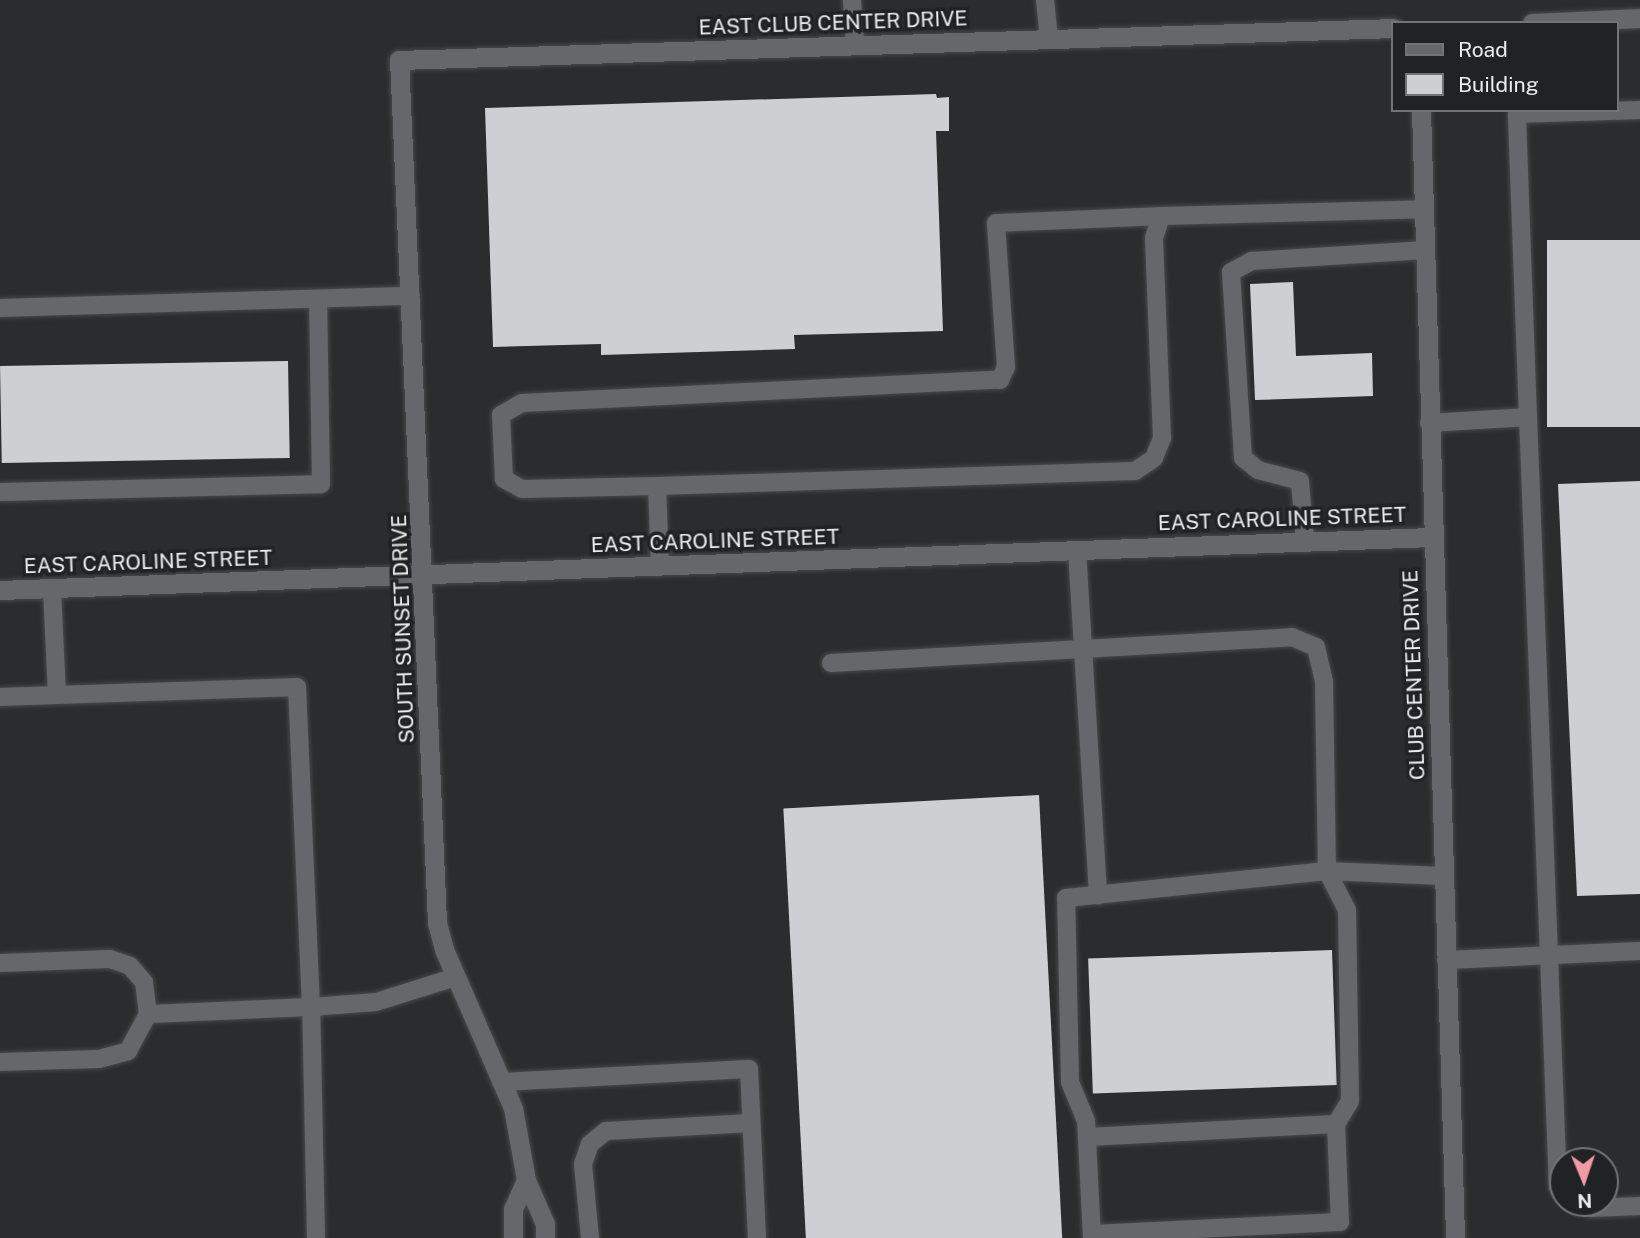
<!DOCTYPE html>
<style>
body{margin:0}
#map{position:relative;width:1640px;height:1238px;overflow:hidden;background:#2a2d2e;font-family:"Public Sans",sans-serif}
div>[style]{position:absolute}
.building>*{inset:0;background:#cdd0d2;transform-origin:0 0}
.roads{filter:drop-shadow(0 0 2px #47494a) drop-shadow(0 0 2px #47494a)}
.service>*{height:18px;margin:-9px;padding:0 9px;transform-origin:9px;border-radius:9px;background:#65686a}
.minor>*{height:19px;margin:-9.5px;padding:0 9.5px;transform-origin:9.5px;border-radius:9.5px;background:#65686a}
span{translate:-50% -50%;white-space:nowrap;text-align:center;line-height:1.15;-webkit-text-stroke:7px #202324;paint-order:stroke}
.street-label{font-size:21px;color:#ebeded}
.legend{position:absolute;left:1391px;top:21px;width:228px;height:91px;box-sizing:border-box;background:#202324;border:2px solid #717474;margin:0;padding:9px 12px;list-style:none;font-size:21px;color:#ebeded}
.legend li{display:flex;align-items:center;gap:14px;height:35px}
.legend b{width:35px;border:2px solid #717474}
.north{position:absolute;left:1549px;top:1147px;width:70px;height:70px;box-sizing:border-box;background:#202324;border:2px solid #717474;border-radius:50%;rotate:178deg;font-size:19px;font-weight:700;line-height:28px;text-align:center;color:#ebeded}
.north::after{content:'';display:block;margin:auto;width:24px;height:32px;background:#f39aa7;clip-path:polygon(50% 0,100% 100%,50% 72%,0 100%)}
</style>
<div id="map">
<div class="building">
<i style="clip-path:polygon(936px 94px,937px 98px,949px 97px,949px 131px,936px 131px,943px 331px,794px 335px,795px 349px,601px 355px,601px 344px,493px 347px,485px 108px)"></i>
<i style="left:1640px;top:240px;width:187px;height:93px;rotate:90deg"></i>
<i style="clip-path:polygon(1293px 282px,1296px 356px,1372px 353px,1373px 396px,1255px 400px,1250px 284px)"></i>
<i style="left:288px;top:361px;width:97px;height:288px;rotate:89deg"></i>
<i style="clip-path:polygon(1640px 481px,1640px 894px,1577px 896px,1558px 484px)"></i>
<i style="left:1039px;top:795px;width:444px;height:256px;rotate:87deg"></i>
<i style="left:1332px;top:950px;width:135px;height:244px;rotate:88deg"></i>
</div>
<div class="roads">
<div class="service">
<i style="left:852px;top:0;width:45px;rotate:86.2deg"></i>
<i style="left:1045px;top:0;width:39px;rotate:84deg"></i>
<i style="left:0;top:308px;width:411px;rotate:-1.7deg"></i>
<i style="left:1528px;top:417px;width:303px;rotate:-92.1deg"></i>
<i style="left:1517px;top:114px;width:123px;rotate:-1.9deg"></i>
<i style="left:1429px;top:423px;width:99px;rotate:-3.5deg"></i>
<i style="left:1528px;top:417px;width:770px;rotate:87.77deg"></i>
<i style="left:1558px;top:1186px;width:6px;rotate:31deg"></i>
<i style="left:657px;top:486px;width:135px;rotate:178.7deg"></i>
<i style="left:522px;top:489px;width:21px;rotate:-151deg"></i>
<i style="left:504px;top:479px;width:64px;rotate:-92.7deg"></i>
<i style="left:501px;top:415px;width:24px;rotate:-30deg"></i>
<i style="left:522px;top:403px;width:479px;rotate:-2.8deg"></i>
<i style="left:1000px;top:380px;width:14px;rotate:-65deg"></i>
<i style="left:1006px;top:367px;width:144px;rotate:-94deg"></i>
<i style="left:996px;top:223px;width:165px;rotate:-2.4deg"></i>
<i style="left:0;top:492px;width:321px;rotate:-1.4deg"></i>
<i style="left:321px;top:484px;width:185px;rotate:-90.9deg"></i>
<i style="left:1305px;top:541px;width:60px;rotate:-94.8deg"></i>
<i style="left:1300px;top:481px;width:43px;rotate:-165.3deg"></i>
<i style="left:1258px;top:470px;width:19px;rotate:-141deg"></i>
<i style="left:1243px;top:458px;width:186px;rotate:-93.7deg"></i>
<i style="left:1231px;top:272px;width:24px;rotate:-28deg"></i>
<i style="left:1252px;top:261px;width:173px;rotate:-3.6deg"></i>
<i style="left:1077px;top:550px;width:346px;rotate:86.5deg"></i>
<i style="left:660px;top:566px;width:80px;rotate:-92.1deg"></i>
<i style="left:657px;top:486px;width:478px;rotate:-1.8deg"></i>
<i style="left:1135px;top:471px;width:23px;rotate:-34deg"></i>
<i style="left:1154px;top:458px;width:22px;rotate:-68deg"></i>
<i style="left:1162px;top:438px;width:200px;rotate:-92.3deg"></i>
<i style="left:1154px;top:238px;width:23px;rotate:-72deg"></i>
<i style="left:1161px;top:216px;width:263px;rotate:-1.5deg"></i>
<i style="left:831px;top:663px;width:462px;rotate:-3.2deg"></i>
<i style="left:1292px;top:637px;width:26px;rotate:23deg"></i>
<i style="left:1316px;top:647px;width:36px;rotate:77deg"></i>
<i style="left:1324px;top:682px;width:189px;rotate:89.1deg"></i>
<i style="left:1327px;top:871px;width:44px;rotate:62.9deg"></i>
<i style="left:1347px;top:910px;width:191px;rotate:89.1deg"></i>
<i style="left:1350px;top:1101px;width:27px;rotate:121deg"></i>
<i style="left:0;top:697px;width:57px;rotate:-2deg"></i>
<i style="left:57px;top:695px;width:107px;rotate:-92.7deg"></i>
<i style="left:1446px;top:960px;width:194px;rotate:-2.7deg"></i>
<i style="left:0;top:963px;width:110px;rotate:-2.1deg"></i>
<i style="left:110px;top:959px;width:21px;rotate:19deg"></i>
<i style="left:130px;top:966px;width:21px;rotate:49deg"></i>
<i style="left:144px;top:982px;width:32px;rotate:83deg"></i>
<i style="left:0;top:1062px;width:99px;rotate:-1.7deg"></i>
<i style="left:99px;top:1059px;width:30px;rotate:-15deg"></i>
<i style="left:128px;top:1051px;width:42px;rotate:-61.6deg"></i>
<i style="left:148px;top:1014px;width:163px;rotate:-2.5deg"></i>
<i style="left:311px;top:1007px;width:320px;rotate:-92.5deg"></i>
<i style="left:297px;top:687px;width:240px;rotate:178.1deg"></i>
<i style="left:501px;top:1082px;width:248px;rotate:-3deg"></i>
<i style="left:749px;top:1069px;width:169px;rotate:87.3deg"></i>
<i style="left:1087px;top:1137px;width:249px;rotate:-3deg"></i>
<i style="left:1336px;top:1124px;width:98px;rotate:87.7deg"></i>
<i style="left:1340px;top:1222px;width:248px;rotate:177.2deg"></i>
<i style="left:1583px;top:1203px;width:9px;rotate:32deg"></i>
<i style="left:1591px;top:1208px;width:49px;rotate:-2.3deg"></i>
<i style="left:316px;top:1238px;width:231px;rotate:-91.2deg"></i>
<i style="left:311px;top:1007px;width:65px;rotate:-4.4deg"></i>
<i style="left:376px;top:1002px;width:84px;rotate:-17.4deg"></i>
<i style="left:590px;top:1238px;width:74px;rotate:-95.4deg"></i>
<i style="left:583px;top:1164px;width:21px;rotate:-71deg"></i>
<i style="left:590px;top:1144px;width:21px;rotate:-39deg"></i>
<i style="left:606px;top:1131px;width:145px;rotate:-3.2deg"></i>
<i style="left:1092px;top:1238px;width:117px;rotate:-92.9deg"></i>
<i style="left:1086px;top:1121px;width:42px;rotate:-112.3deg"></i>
<i style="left:1070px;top:1082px;width:184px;rotate:-91.2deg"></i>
<i style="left:1066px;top:898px;width:262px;rotate:-5.9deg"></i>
<i style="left:1327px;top:871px;width:116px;rotate:2.5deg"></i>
</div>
<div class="minor">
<i style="left:1532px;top:23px;width:108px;rotate:-2.7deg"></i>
<i style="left:1421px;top:110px;width:1129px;rotate:88.27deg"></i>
<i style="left:0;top:590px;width:1433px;rotate:-2.12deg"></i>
<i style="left:513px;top:1238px;width:29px;rotate:-90deg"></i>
<i style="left:513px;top:1209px;width:32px;rotate:-66deg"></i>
<i style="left:545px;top:1238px;width:14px;rotate:-90deg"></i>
<i style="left:545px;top:1224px;width:48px;rotate:-113.4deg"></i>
<i style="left:526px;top:1180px;width:73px;rotate:-100.2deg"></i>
<i style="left:513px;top:1108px;width:173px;rotate:-113.5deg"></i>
<i style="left:444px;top:949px;width:28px;rotate:-105deg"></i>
<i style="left:437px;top:922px;width:863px;rotate:-92.52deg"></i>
<i style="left:399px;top:60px;width:995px;rotate:-1.84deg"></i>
</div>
</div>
<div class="street-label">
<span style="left:833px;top:23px;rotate:-2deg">EAST CLUB CENTER DRIVE</span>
<span style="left:1282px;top:519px;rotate:-2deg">EAST CAROLINE STREET</span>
<span style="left:715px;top:541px;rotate:-2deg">EAST CAROLINE STREET</span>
<span style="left:148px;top:562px;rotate:-2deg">EAST CAROLINE STREET</span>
<span style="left:403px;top:629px;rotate:-92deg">SOUTH SUNSET DRIVE</span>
<span style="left:1414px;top:675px;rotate:-92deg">CLUB CENTER DRIVE</span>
</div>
<ul class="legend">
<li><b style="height:9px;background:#65686a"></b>Road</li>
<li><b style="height:19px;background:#cdd0d2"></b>Building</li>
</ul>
<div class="north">N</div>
</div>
